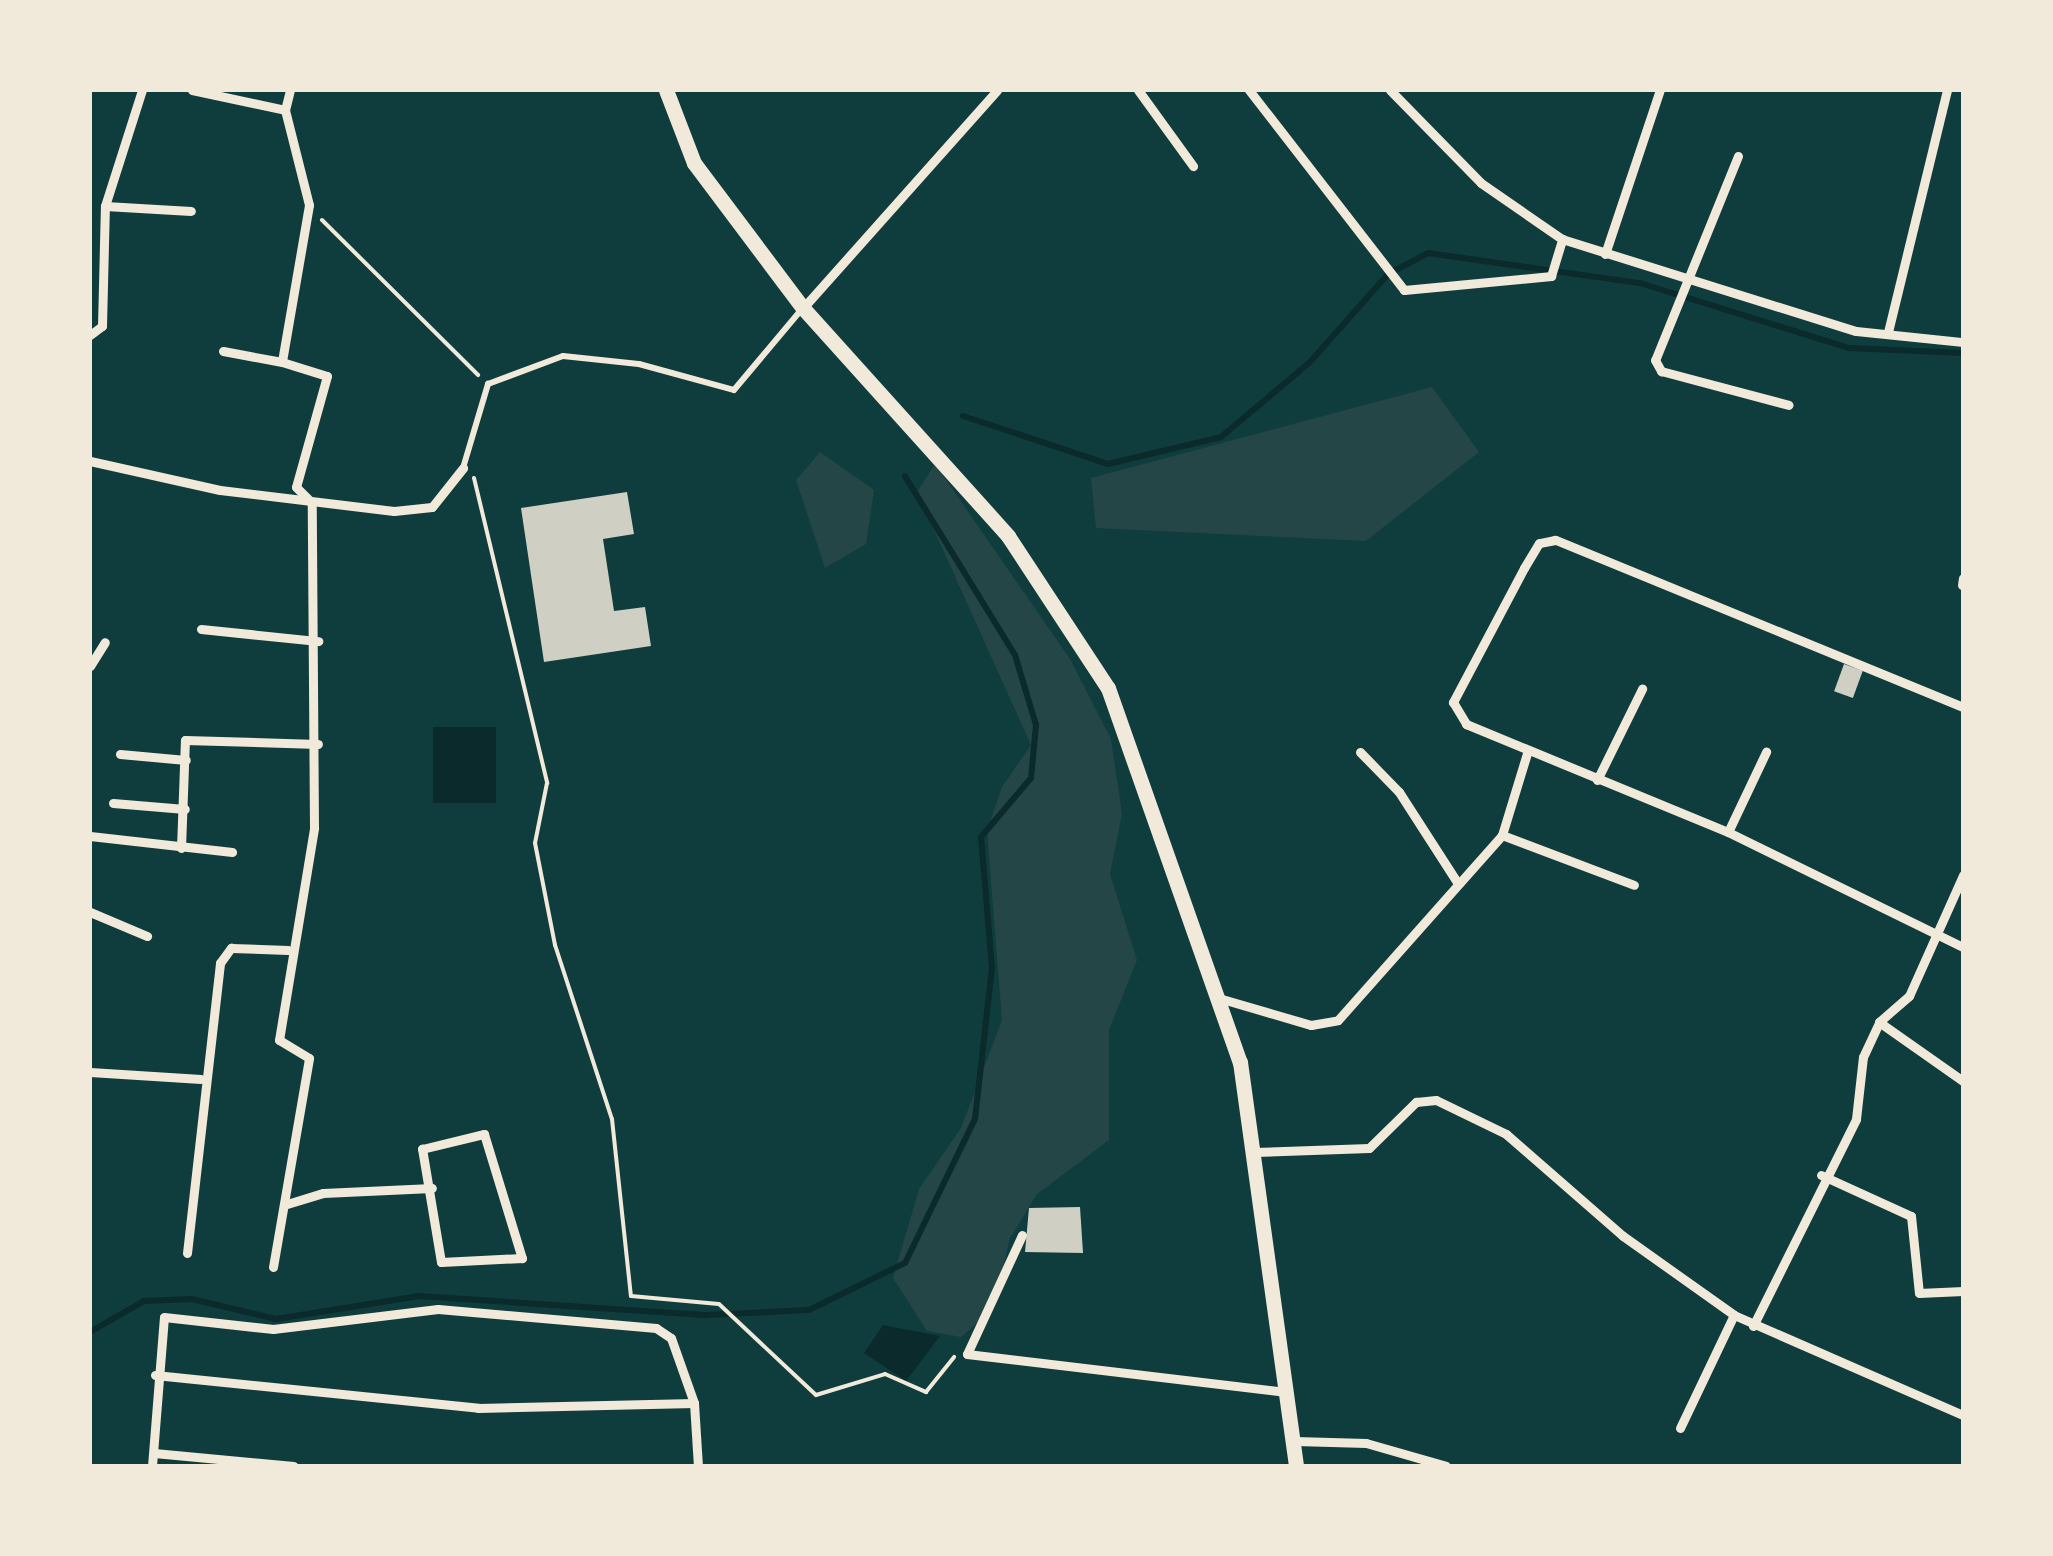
<!DOCTYPE html>
<style>
body{margin:0}
#map{position:relative;width:2053px;height:1556px;overflow:hidden;background:#0f3d3e;font-family:Lora,serif}
div>[style]{position:absolute}
.green>*{inset:0;background:#244646}
.water>*{inset:0;background:#0a2a2b;transform-origin:0 0}
.stream>*{height:6px;margin:-3px;padding:0 3px;transform-origin:3px;border-radius:3px;background:#0a2a2b}
.building>*{inset:0;background:#cfcfc3;transform-origin:0 0}
.path>*{height:4px;margin:-2px;padding:0 2px;transform-origin:2px;border-radius:2px;background:#f1e9da}
.pedestrian>*{height:6px;margin:-3px;padding:0 3px;transform-origin:3px;border-radius:3px;background:#f1e9da}
.minor>*{height:9px;margin:-4.5px;padding:0 4.5px;transform-origin:4.5px;border-radius:4.5px;background:#f1e9da}
.primary>*{height:15px;margin:-7.5px;padding:0 7.5px;transform-origin:7.5px;border-radius:7.5px;background:#f1e9da}
span{translate:-50% -50%;white-space:nowrap;text-align:center;line-height:1.15;-webkit-text-stroke:8px #f1e9da;paint-order:stroke}
.frame{position:absolute;inset:0;border:92px solid #f1e9da;pointer-events:none}
</style>
<div id="map">
<div class="green">
<i style="clip-path:polygon(1432px 387px,1479px 452px,1366px 541px,1096px 528px,1091px 478px)"></i>
<i style="clip-path:polygon(820px 452px,874px 490px,866px 544px,825px 568px,796px 480px)"></i>
<i style="clip-path:polygon(935px 464px,1070px 659px,1111px 739px,1122px 814px,1110px 874px,1137px 960px,1109px 1030px,1109px 1140px,1037px 1194px,1010px 1238px,993px 1309px,961px 1337px,927px 1331px,893px 1278px,919px 1189px,961px 1128px,1002px 1020px,987px 831px,1002px 787px,1031px 745px,917px 492px)"></i>
</div>
<div class="water">
<i style="left:433px;top:727px;width:63px;height:76px"></i>
<i style="clip-path:polygon(883px 1325px,940px 1336px,906px 1381px,864px 1353px)"></i>
</div>
<div class="stream">
<i style="left:963px;top:416px;width:153px;rotate:18.3deg"></i>
<i style="left:1108px;top:464px;width:116px;rotate:-13.4deg"></i>
<i style="left:1221px;top:437px;width:116px;rotate:-40.1deg"></i>
<i style="left:1310px;top:362px;width:118px;rotate:-48.4deg"></i>
<i style="left:1388px;top:274px;width:45px;rotate:-27.7deg"></i>
<i style="left:1428px;top:253px;width:214px;rotate:8.1deg"></i>
<i style="left:1640px;top:283px;width:219px;rotate:17.3deg"></i>
<i style="left:1849px;top:348px;width:114px;rotate:2.5deg"></i>
<i style="left:90px;top:1332px;width:62px;rotate:-29.9deg"></i>
<i style="left:144px;top:1301px;width:48px;rotate:-2.4deg"></i>
<i style="left:192px;top:1299px;width:86px;rotate:13.4deg"></i>
<i style="left:276px;top:1319px;width:145px;rotate:-9.1deg"></i>
<i style="left:419px;top:1296px;width:289px;rotate:3.8deg"></i>
<i style="left:707px;top:1315px;width:102px;rotate:-2.8deg"></i>
<i style="left:809px;top:1310px;width:107px;rotate:-26.1deg"></i>
<i style="left:905px;top:1263px;width:160px;rotate:-64.1deg"></i>
<i style="left:975px;top:1119px;width:152px;rotate:-83.6deg"></i>
<i style="left:992px;top:968px;width:131px;rotate:-94.8deg"></i>
<i style="left:981px;top:837px;width:77px;rotate:-49.7deg"></i>
<i style="left:1031px;top:778px;width:53px;rotate:-84.6deg"></i>
<i style="left:1036px;top:725px;width:73px;rotate:-106.7deg"></i>
<i style="left:1015px;top:655px;width:210px;rotate:-121.6deg"></i>
</div>
<div class="building">
<i style="clip-path:polygon(627px 492px,634px 534px,603px 539px,614px 611px,645px 607px,651px 646px,544px 662px,521px 508px)"></i>
<i style="left:1844px;top:664px;width:20px;height:29px;rotate:20deg"></i>
<i style="clip-path:polygon(1080px 1207px,1083px 1253px,1025px 1252px,1029px 1208px)"></i>
</div>
<div class="path">
<i style="left:322px;top:220px;width:220px;rotate:44.8deg"></i>
<i style="left:474px;top:478px;width:314px;rotate:76.5deg"></i>
<i style="left:547px;top:783px;width:61px;rotate:101.3deg"></i>
<i style="left:535px;top:843px;width:104px;rotate:78.9deg"></i>
<i style="left:555px;top:945px;width:183px;rotate:71.9deg"></i>
<i style="left:612px;top:1119px;width:178px;rotate:83.9deg"></i>
<i style="left:631px;top:1296px;width:88px;rotate:5.2deg"></i>
<i style="left:719px;top:1304px;width:133px;rotate:43.2deg"></i>
<i style="left:816px;top:1395px;width:72px;rotate:-16.9deg"></i>
<i style="left:885px;top:1374px;width:45px;rotate:23.7deg"></i>
<i style="left:926px;top:1392px;width:45px;rotate:-51.3deg"></i>
</div>
<div class="pedestrian">
<i style="left:463px;top:468px;width:88px;rotate:-73.4deg"></i>
<i style="left:488px;top:384px;width:80px;rotate:-20.5deg"></i>
<i style="left:563px;top:356px;width:76px;rotate:6deg"></i>
<i style="left:639px;top:364px;width:98px;rotate:15.3deg"></i>
<i style="left:734px;top:390px;width:106px;rotate:-50deg"></i>
</div>
<div class="minor">
<i style="left:142px;top:90px;width:122px;rotate:107.7deg"></i>
<i style="left:105px;top:206px;width:86px;rotate:3.3deg"></i>
<i style="left:192px;top:90px;width:95px;rotate:12.1deg"></i>
<i style="left:290px;top:90px;width:21px;rotate:104deg"></i>
<i style="left:285px;top:110px;width:98px;rotate:75.8deg"></i>
<i style="left:309px;top:205px;width:159px;rotate:99.8deg"></i>
<i style="left:282px;top:362px;width:47px;rotate:17.3deg"></i>
<i style="left:327px;top:376px;width:115px;rotate:105.6deg"></i>
<i style="left:296px;top:487px;width:23px;rotate:45deg"></i>
<i style="left:1138px;top:90px;width:94px;rotate:54.1deg"></i>
<i style="left:1249px;top:90px;width:253px;rotate:52.2deg"></i>
<i style="left:1404px;top:290px;width:148px;rotate:-5.4deg"></i>
<i style="left:1551px;top:276px;width:39px;rotate:-73deg"></i>
<i style="left:1390px;top:90px;width:130px;rotate:45.6deg"></i>
<i style="left:1481px;top:183px;width:98px;rotate:34.7deg"></i>
<i style="left:1562px;top:239px;width:308px;rotate:17.4deg"></i>
<i style="left:1856px;top:331px;width:108px;rotate:5.9deg"></i>
<i style="left:1738px;top:156px;width:220px;rotate:112.1deg"></i>
<i style="left:1655px;top:360px;width:13px;rotate:61deg"></i>
<i style="left:1661px;top:371px;width:132px;rotate:14.9deg"></i>
<i style="left:1605px;top:254px;width:173px;rotate:-71.5deg"></i>
<i style="left:803px;top:308px;width:292px;rotate:-48.3deg"></i>
<i style="left:1888px;top:332px;width:249px;rotate:-76.3deg"></i>
<i style="left:90px;top:335px;width:15px;rotate:-37deg"></i>
<i style="left:102px;top:326px;width:120px;rotate:-88.6deg"></i>
<i style="left:223px;top:351px;width:60px;rotate:10.6deg"></i>
<i style="left:90px;top:461px;width:133px;rotate:12.6deg"></i>
<i style="left:220px;top:490px;width:175px;rotate:6.9deg"></i>
<i style="left:394px;top:511px;width:38px;rotate:-6deg"></i>
<i style="left:432px;top:507px;width:50px;rotate:-51.5deg"></i>
<i style="left:1962px;top:585px;width:7px;rotate:-82deg"></i>
<i style="left:201px;top:629px;width:118px;rotate:5.9deg"></i>
<i style="left:90px;top:666px;width:28px;rotate:-58deg"></i>
<i style="left:1963px;top:707px;width:441px;rotate:-157.7deg"></i>
<i style="left:1555px;top:540px;width:16px;rotate:169deg"></i>
<i style="left:1539px;top:543px;width:29px;rotate:121deg"></i>
<i style="left:1524px;top:568px;width:152px;rotate:117.9deg"></i>
<i style="left:1453px;top:702px;width:26px;rotate:59deg"></i>
<i style="left:1466px;top:724px;width:283px;rotate:22.4deg"></i>
<i style="left:1728px;top:832px;width:262px;rotate:26.1deg"></i>
<i style="left:1360px;top:752px;width:56px;rotate:45.7deg"></i>
<i style="left:1399px;top:792px;width:107px;rotate:57.2deg"></i>
<i style="left:120px;top:754px;width:66px;rotate:5.2deg"></i>
<i style="left:1597px;top:780px;width:102px;rotate:-63.7deg"></i>
<i style="left:113px;top:803px;width:72px;rotate:4.8deg"></i>
<i style="left:1728px;top:832px;width:89px;rotate:-64.6deg"></i>
<i style="left:1502px;top:835px;width:141px;rotate:20.7deg"></i>
<i style="left:90px;top:836px;width:143px;rotate:6.4deg"></i>
<i style="left:181px;top:848px;width:108px;rotate:-87.9deg"></i>
<i style="left:185px;top:740px;width:133px;rotate:1.7deg"></i>
<i style="left:90px;top:912px;width:62px;rotate:22.8deg"></i>
<i style="left:1222px;top:999px;width:93px;rotate:16.3deg"></i>
<i style="left:1311px;top:1025px;width:27px;rotate:-10deg"></i>
<i style="left:1338px;top:1020px;width:247px;rotate:-48.4deg"></i>
<i style="left:1502px;top:835px;width:89px;rotate:-73deg"></i>
<i style="left:1879px;top:1022px;width:103px;rotate:35.1deg"></i>
<i style="left:90px;top:1072px;width:111px;rotate:3.6deg"></i>
<i style="left:484px;top:1134px;width:130px;rotate:73deg"></i>
<i style="left:522px;top:1258px;width:81px;rotate:177.2deg"></i>
<i style="left:441px;top:1262px;width:115px;rotate:-99.5deg"></i>
<i style="left:422px;top:1149px;width:64px;rotate:-13.6deg"></i>
<i style="left:1254px;top:1152px;width:115px;rotate:-2deg"></i>
<i style="left:1369px;top:1148px;width:66px;rotate:-44.4deg"></i>
<i style="left:1416px;top:1102px;width:20px;rotate:-6deg"></i>
<i style="left:1436px;top:1100px;width:78px;rotate:25.9deg"></i>
<i style="left:1506px;top:1134px;width:155px;rotate:41.1deg"></i>
<i style="left:1623px;top:1236px;width:136px;rotate:35.4deg"></i>
<i style="left:1734px;top:1315px;width:250px;rotate:23.6deg"></i>
<i style="left:1821px;top:1175px;width:99px;rotate:24.5deg"></i>
<i style="left:1911px;top:1216px;width:77px;rotate:84.1deg"></i>
<i style="left:1919px;top:1293px;width:44px;rotate:-2.6deg"></i>
<i style="left:287px;top:1204px;width:38px;rotate:-17deg"></i>
<i style="left:323px;top:1193px;width:109px;rotate:-2.6deg"></i>
<i style="left:1022px;top:1235px;width:131px;rotate:114.8deg"></i>
<i style="left:967px;top:1354px;width:321px;rotate:6.8deg"></i>
<i style="left:187px;top:1253px;width:292px;rotate:-83.5deg"></i>
<i style="left:220px;top:963px;width:19px;rotate:-54deg"></i>
<i style="left:231px;top:948px;width:57px;rotate:2deg"></i>
<i style="left:273px;top:1267px;width:212px;rotate:-80.2deg"></i>
<i style="left:309px;top:1058px;width:35px;rotate:-149deg"></i>
<i style="left:279px;top:1040px;width:215px;rotate:-80.6deg"></i>
<i style="left:314px;top:828px;width:325px;rotate:-90.4deg"></i>
<i style="left:1753px;top:1326px;width:231px;rotate:-63.5deg"></i>
<i style="left:1856px;top:1119px;width:62px;rotate:-83.6deg"></i>
<i style="left:1863px;top:1057px;width:38px;rotate:-65deg"></i>
<i style="left:1879px;top:1022px;width:40px;rotate:-41deg"></i>
<i style="left:1909px;top:996px;width:133px;rotate:-65.9deg"></i>
<i style="left:155px;top:1375px;width:325px;rotate:5.8deg"></i>
<i style="left:478px;top:1408px;width:216px;rotate:-1.3deg"></i>
<i style="left:1680px;top:1428px;width:125px;rotate:-64.5deg"></i>
<i style="left:1295px;top:1441px;width:71px;rotate:1.6deg"></i>
<i style="left:1366px;top:1443px;width:83px;rotate:16deg"></i>
<i style="left:154px;top:1453px;width:140px;rotate:5.3deg"></i>
<i style="left:152px;top:1466px;width:149px;rotate:-85.4deg"></i>
<i style="left:164px;top:1317px;width:110px;rotate:6.3deg"></i>
<i style="left:273px;top:1329px;width:166px;rotate:-6.9deg"></i>
<i style="left:438px;top:1309px;width:219px;rotate:5deg"></i>
<i style="left:656px;top:1328px;width:18px;rotate:34deg"></i>
<i style="left:671px;top:1338px;width:69px;rotate:70.5deg"></i>
<i style="left:694px;top:1403px;width:63px;rotate:86.4deg"></i>
</div>
<div class="primary">
<i style="left:666px;top:90px;width:78px;rotate:69deg"></i>
<i style="left:694px;top:163px;width:181px;rotate:53.1deg"></i>
<i style="left:803px;top:308px;width:307px;rotate:48deg"></i>
<i style="left:1008px;top:536px;width:182px;rotate:56.7deg"></i>
<i style="left:1108px;top:688px;width:397px;rotate:70.6deg"></i>
<i style="left:1240px;top:1062px;width:408px;rotate:82.1deg"></i>
</div>
<div class="frame"></div>
</div>
